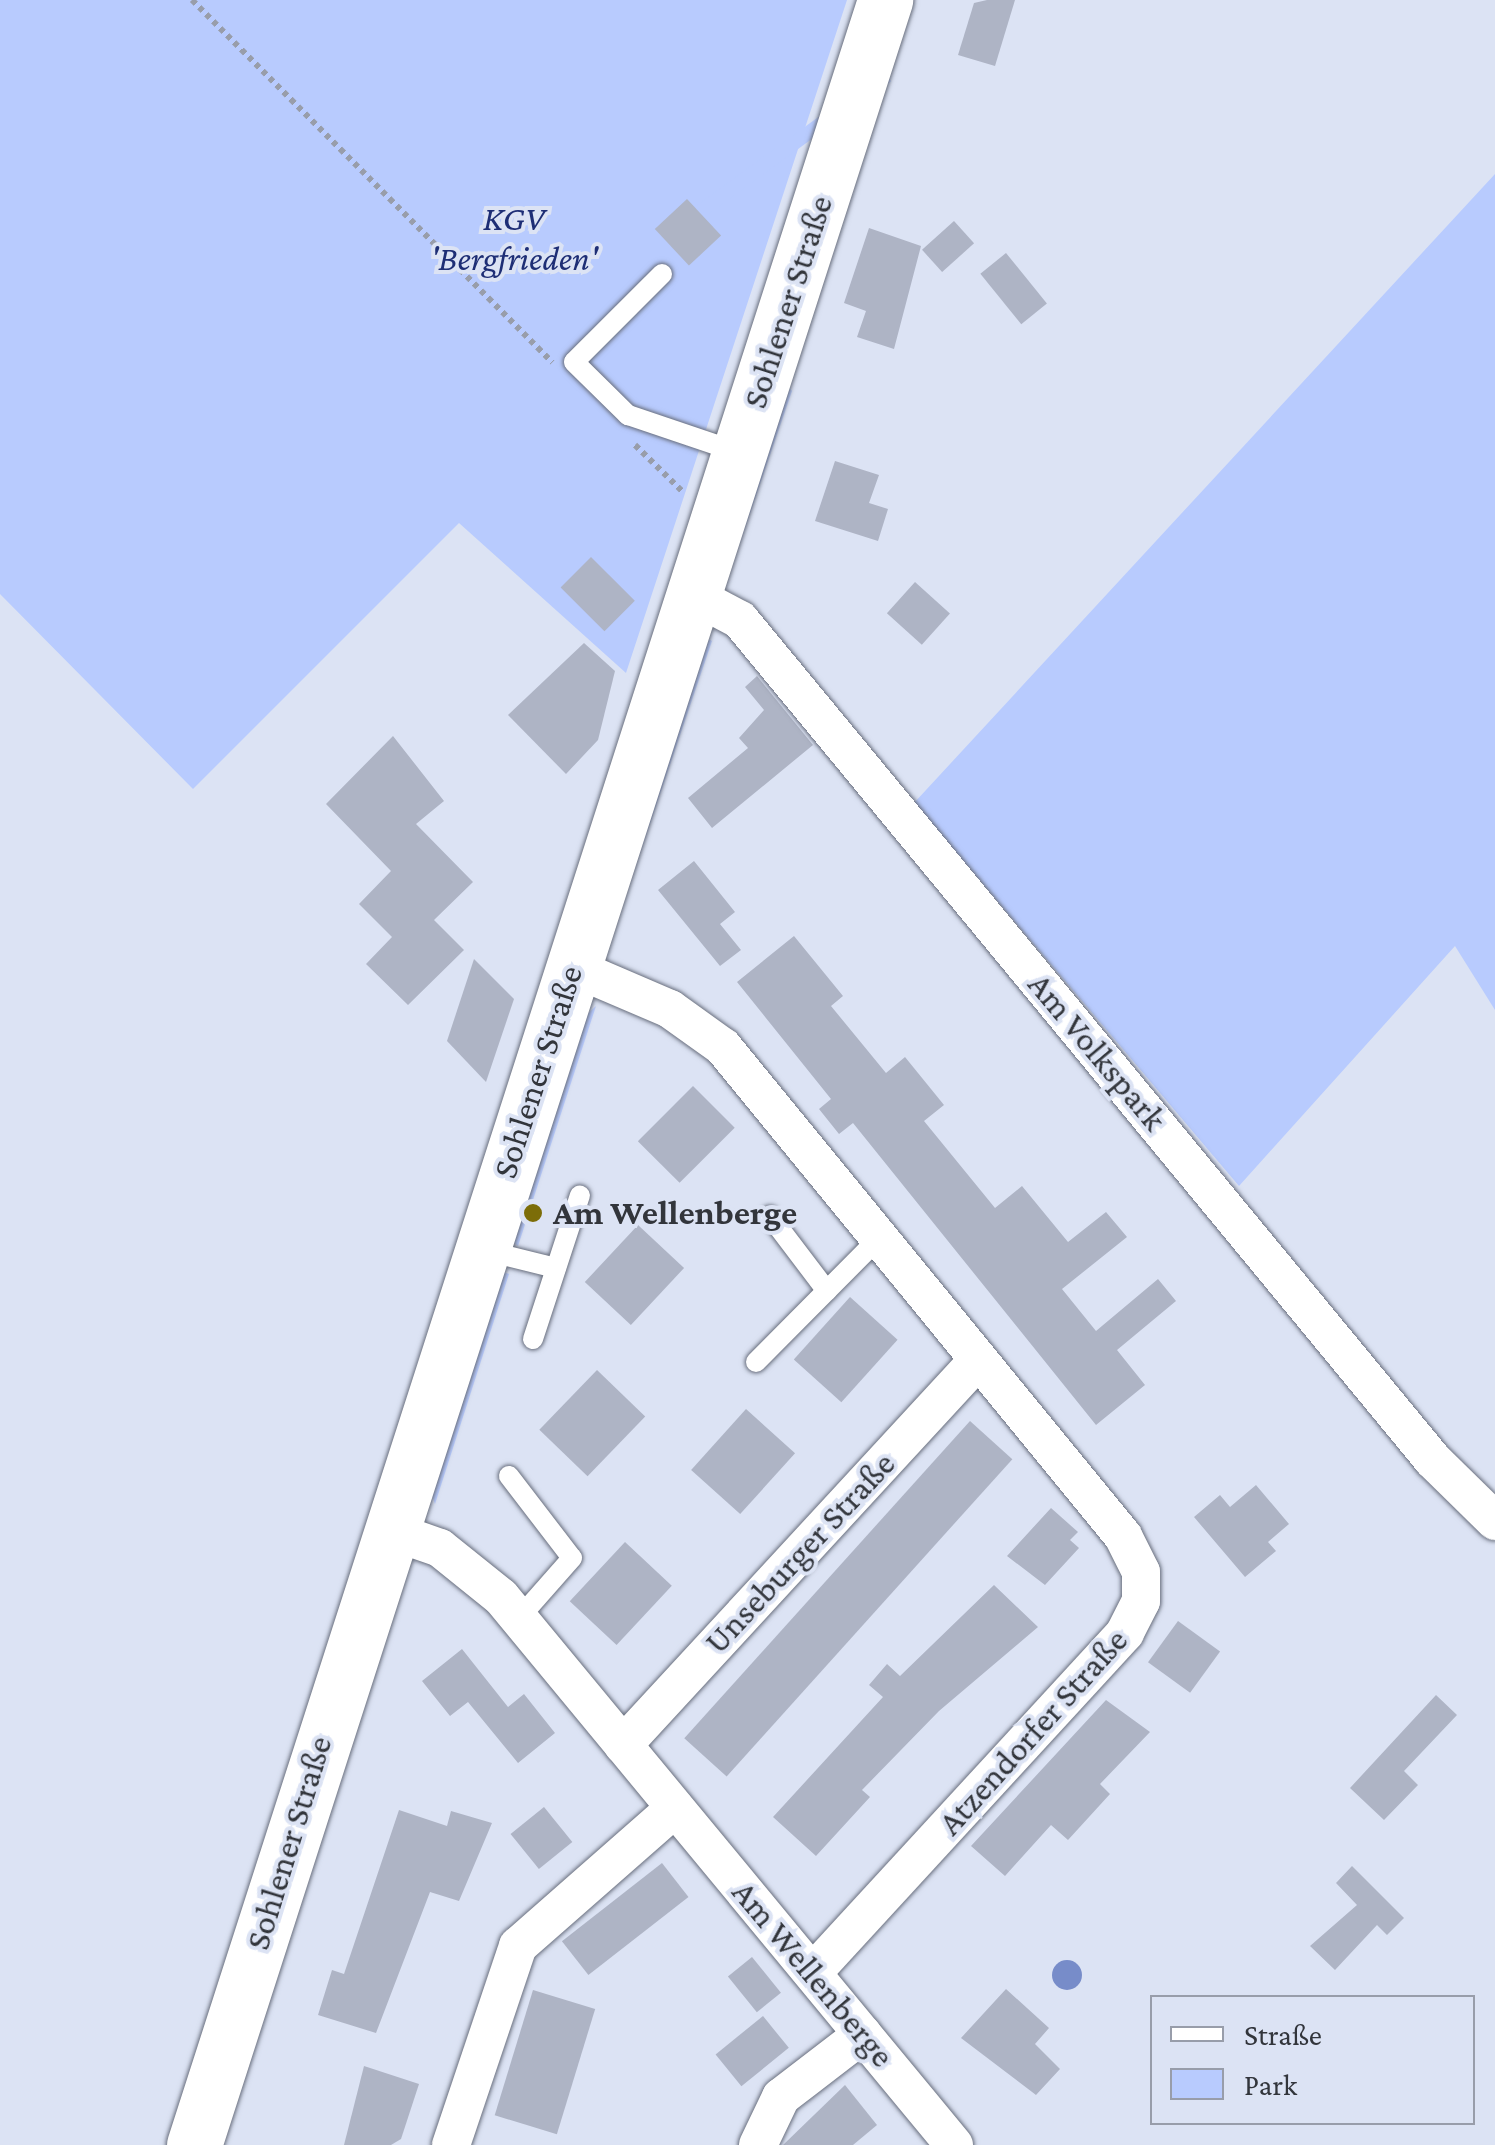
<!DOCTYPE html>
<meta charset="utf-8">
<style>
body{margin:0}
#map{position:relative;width:1495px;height:2145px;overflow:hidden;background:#dce3f4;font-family:"Crimson Pro",serif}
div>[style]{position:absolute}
.green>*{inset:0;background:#b8cbfe;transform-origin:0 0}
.water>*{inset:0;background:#778cc9}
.round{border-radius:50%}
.building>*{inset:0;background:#aeb4c5;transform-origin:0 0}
.path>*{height:6px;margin-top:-3px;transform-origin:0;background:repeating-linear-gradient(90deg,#989daa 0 5px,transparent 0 10px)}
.roads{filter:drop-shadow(0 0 2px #686e7d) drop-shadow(0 0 2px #686e7d)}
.lane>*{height:20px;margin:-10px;padding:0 10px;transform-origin:10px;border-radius:10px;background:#fff}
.street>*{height:38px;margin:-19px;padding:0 19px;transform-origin:19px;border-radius:19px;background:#fff}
.secondary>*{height:55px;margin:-27.5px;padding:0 27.5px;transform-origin:27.5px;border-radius:27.5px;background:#fff}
.dots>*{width:28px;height:28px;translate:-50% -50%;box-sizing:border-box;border:5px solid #dce3f4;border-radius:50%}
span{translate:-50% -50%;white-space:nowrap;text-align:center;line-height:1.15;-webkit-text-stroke:8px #dce3f4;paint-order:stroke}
.park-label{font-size:35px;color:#1e2e75;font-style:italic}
.street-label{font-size:35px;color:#32353b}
.poi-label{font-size:35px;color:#32353b;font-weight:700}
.left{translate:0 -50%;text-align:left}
.legend{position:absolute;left:1150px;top:1995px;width:325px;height:130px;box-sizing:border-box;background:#dce3f4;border:2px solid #989daa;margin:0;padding:12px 18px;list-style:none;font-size:30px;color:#32353b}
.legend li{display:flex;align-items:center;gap:20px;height:50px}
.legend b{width:50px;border:2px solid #989daa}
</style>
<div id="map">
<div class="green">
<i style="clip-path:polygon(0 0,847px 0,626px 673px,459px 523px,193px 789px,0 594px)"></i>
<i style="left:883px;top:70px;width:14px;height:258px;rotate:54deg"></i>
<i style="clip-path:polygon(1495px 174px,1495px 1010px,1455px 946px,1239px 1186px,914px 803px)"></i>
<i style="clip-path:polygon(784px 380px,792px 391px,729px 575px,727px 573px)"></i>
<i style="clip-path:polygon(702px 635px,712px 641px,611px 939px)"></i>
<i style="clip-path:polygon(596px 1006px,518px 1246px,504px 1235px,582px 1019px)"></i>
<i style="clip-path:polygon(501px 1271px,509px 1274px,435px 1504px,429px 1487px)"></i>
</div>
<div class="water">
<i class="round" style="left:1052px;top:1960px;width:30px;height:30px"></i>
</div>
<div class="building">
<i style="clip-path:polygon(987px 0,1015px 0,995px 66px,958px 55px,974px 3px)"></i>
<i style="left:687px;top:199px;width:50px;height:44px;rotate:47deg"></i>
<i style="left:954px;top:221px;width:30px;height:43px;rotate:48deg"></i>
<i style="clip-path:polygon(869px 228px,921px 246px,894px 349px,857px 337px,866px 311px,844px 303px)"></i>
<i style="left:1006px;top:253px;width:65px;height:33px;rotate:51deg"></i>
<i style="clip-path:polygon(835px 461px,879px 475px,869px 503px,888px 509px,878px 541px,815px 521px)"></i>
<i style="left:591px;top:557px;width:62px;height:43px;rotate:45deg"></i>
<i style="left:915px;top:582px;width:47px;height:42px;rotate:42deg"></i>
<i style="clip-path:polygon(584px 643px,615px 671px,598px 740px,566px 774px,508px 715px)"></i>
<i style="clip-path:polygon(757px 676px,813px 745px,712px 828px,688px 798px,748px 748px,739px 738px,764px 710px,745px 687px)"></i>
<i style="clip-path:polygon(393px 736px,444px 801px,416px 824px,473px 882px,434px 920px,464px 950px,408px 1005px,366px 964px,392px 937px,359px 904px,391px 871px,326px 804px)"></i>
<i style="clip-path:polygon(694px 861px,735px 912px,720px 924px,741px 950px,720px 966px,658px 890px)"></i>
<i style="clip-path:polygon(794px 936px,843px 996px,831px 1006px,886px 1073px,905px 1057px,944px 1105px,924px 1121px,995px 1208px,1022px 1186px,1068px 1242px,1106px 1212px,1127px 1237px,1062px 1289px,1096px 1331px,1158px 1279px,1176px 1301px,1117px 1350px,1145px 1385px,1096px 1425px,853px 1123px,839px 1134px,819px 1109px,831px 1099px,737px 982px)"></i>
<i style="clip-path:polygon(474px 959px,514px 999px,486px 1082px,447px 1041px)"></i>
<i style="left:693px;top:1086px;width:59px;height:78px;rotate:45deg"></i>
<i style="left:638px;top:1225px;width:63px;height:78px;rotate:43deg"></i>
<i style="left:850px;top:1297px;width:64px;height:84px;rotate:42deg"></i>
<i style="left:597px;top:1370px;width:67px;height:83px;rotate:44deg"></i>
<i style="left:746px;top:1409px;width:66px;height:82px;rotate:42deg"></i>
<i style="left:970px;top:1421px;width:57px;height:427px;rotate:42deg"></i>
<i style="clip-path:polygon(1256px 1485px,1289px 1524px,1268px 1542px,1276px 1551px,1245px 1577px,1194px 1517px,1220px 1495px,1230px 1507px)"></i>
<i style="clip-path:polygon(1051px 1508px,1078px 1532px,1070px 1540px,1079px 1548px,1045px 1585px,1007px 1556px)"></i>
<i style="left:625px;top:1542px;width:64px;height:81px;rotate:43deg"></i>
<i style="clip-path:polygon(994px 1585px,1038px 1627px,939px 1711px,862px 1790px,870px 1797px,816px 1856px,773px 1817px,883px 1697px,869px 1685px,887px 1664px,900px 1676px)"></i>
<i style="left:1178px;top:1621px;width:52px;height:51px;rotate:36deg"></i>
<i style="clip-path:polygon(462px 1649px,508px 1707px,524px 1694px,555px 1733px,518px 1763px,468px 1702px,450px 1716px,422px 1681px)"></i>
<i style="clip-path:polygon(1436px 1695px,1457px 1715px,1404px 1771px,1418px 1785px,1384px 1820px,1350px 1788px)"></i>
<i style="clip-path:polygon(1106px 1700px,1150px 1732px,1100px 1784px,1110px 1794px,1068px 1840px,1051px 1825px,1005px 1876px,971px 1846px)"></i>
<i style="left:544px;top:1807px;width:45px;height:43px;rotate:51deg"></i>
<i style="clip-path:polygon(399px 1810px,447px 1826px,451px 1811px,492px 1823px,459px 1901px,430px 1892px,376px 2033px,318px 2015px,332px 1970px,344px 1974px)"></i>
<i style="left:662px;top:1863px;width:43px;height:127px;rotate:52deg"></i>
<i style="clip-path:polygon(1352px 1866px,1404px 1918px,1387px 1935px,1377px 1925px,1335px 1970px,1310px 1946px,1357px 1905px,1336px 1883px)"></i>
<i style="left:752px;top:1957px;width:46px;height:31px;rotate:51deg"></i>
<i style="clip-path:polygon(1006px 1989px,1049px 2028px,1035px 2044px,1060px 2069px,1036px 2095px,961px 2038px)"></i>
<i style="left:533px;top:1990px;width:65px;height:131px;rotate:17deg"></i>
<i style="left:763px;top:2016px;width:41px;height:61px;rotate:51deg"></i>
<i style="clip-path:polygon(364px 2066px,419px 2084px,401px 2139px,391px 2145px,344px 2145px)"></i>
<i style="clip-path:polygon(845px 2085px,877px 2125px,853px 2145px,783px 2145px)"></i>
</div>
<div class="path">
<i style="left:192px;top:0;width:511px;rotate:45.16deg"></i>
<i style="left:635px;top:445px;width:67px;rotate:44.4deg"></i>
</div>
<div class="roads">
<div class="lane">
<i style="left:662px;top:274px;width:124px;rotate:135deg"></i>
<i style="left:574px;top:362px;width:76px;rotate:44.5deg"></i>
<i style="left:628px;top:415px;width:115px;rotate:18.7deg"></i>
<i style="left:770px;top:1216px;width:94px;rotate:52.8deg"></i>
<i style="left:483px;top:1250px;width:75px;rotate:13.9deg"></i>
<i style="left:533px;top:1339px;width:151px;rotate:-71.9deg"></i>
<i style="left:756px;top:1362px;width:175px;rotate:-45.2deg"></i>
<i style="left:509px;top:1476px;width:103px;rotate:52.5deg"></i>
<i style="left:572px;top:1558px;width:79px;rotate:131.4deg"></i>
</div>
<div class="street">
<i style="left:693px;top:595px;width:53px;rotate:28deg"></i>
<i style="left:740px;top:620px;width:1089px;rotate:50.48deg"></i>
<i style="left:1433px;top:1460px;width:87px;rotate:44.5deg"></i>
<i style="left:572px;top:967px;width:107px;rotate:23.2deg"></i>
<i style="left:670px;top:1009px;width:65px;rotate:35.6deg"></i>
<i style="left:723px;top:1047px;width:632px;rotate:50.72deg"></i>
<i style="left:1123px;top:1536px;width:40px;rotate:63.4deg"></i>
<i style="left:1141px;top:1572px;width:29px;rotate:90deg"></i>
<i style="left:1141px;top:1601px;width:36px;rotate:117deg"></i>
<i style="left:1125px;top:1633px;width:461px;rotate:132.6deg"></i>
<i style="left:386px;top:1529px;width:57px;rotate:19.4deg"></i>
<i style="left:440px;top:1548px;width:78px;rotate:38.8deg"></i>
<i style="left:501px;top:1597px;width:711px;rotate:50.42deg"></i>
<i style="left:623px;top:1745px;width:524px;rotate:-47.32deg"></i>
<i style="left:451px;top:2145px;width:210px;rotate:-71.4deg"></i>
<i style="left:518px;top:1946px;width:209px;rotate:-41.3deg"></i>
<i style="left:758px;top:2145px;width:53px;rotate:-64.4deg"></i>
<i style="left:781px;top:2097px;width:103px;rotate:-37.5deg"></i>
</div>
<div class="secondary">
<i style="left:194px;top:2145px;width:2254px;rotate:-72.14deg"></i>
</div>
</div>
<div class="dots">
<i style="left:533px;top:1213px;background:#7c6d08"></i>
</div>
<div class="park-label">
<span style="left:514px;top:239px">KGV<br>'Bergfrieden'</span>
</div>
<div class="street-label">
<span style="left:788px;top:302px;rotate:-72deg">Sohlener Straße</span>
<span style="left:1097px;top:1052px;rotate:50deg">Am Volkspark</span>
<span style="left:538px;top:1072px;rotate:-72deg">Sohlener Straße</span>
<span style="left:800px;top:1553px;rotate:-47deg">Unseburger Straße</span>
<span style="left:1033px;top:1732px;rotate:-48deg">Atzendorfer Straße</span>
<span style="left:289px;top:1843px;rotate:-73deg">Sohlener Straße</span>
<span style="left:813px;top:1974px;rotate:50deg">Am Wellenberge</span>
</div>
<div class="poi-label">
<span class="left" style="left:553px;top:1213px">Am Wellenberge</span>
</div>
<ul class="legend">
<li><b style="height:12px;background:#fff"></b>Straße</li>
<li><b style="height:28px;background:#b8cbfe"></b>Park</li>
</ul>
</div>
